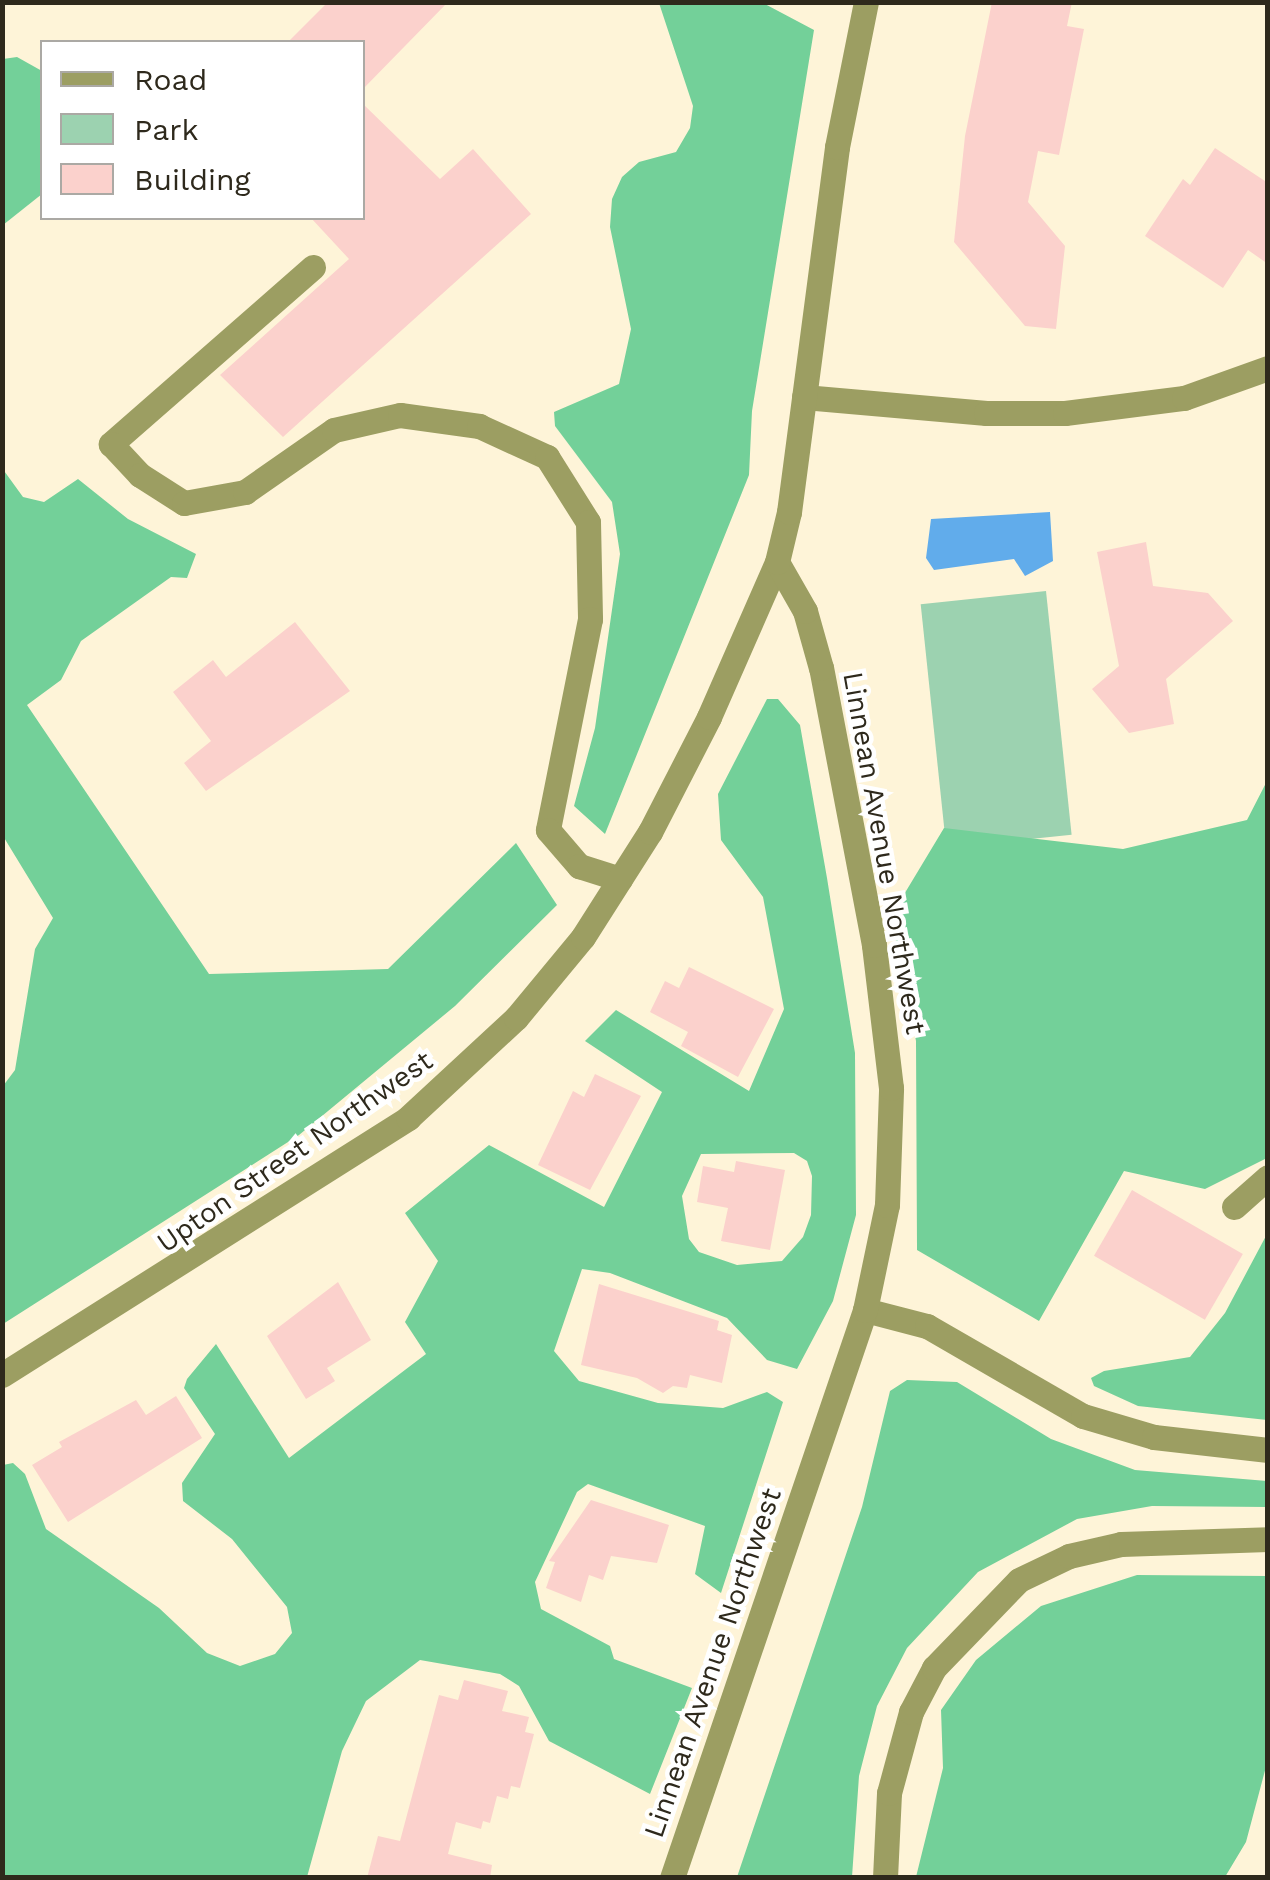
<!DOCTYPE html>
<style>
body{margin:0}
#map{position:relative;width:1270px;height:1880px;overflow:hidden;background:#fef4d8;font-family:"Work Sans",sans-serif}
div>[style]{position:absolute}
.green>*{inset:0;background:#9cd2b0;transform-origin:0 0}
.forest>*{inset:0;background:#73d099}
.water>*{inset:0;background:#61aceb}
.building>*{inset:0;background:#fbd1cc;transform-origin:0 0}
.lane>*{height:25px;margin:-12.5px;padding:0 12.5px;transform-origin:12.5px;border-radius:12.5px;background:#9c9e62}
.street>*{height:25px;margin:-12.5px;padding:0 12.5px;transform-origin:12.5px;border-radius:12.5px;background:#9c9e62}
span{translate:-50% -50%;white-space:nowrap;text-align:center;line-height:1.15;-webkit-text-stroke:9px #fff;paint-order:stroke}
.street-label{font-size:28px;color:#2e291c}
.frame{position:absolute;inset:0;border:5px solid #2e291c;pointer-events:none}
.legend{position:absolute;left:40px;top:40px;width:325px;height:180px;box-sizing:border-box;background:#fff;border:2px solid #aba9a4;margin:0;padding:12px 18px;list-style:none;font-size:30px;color:#2e291c}
.legend li{display:flex;align-items:center;gap:20px;height:50px}
.legend b{width:50px;border:2px solid #aba9a4}
</style>
<div id="map">
<div class="green">
<i style="left:1046px;top:591px;width:245px;height:126px;rotate:84deg"></i>
</div>
<div class="forest">
<i style="clip-path:polygon(659px 3px,763px 3px,814px 30px,752px 411px,749px 475px,605px 834px,574px 806px,595px 728px,620px 554px,612px 502px,555px 426px,554px 412px,619px 384px,631px 329px,610px 227px,612px 199px,622px 177px,639px 162px,676px 152px,690px 128px,693px 106px)"></i>
<i style="clip-path:polygon(17px 57px,42px 71px,42px 194px,3px 225px,3px 59px)"></i>
<i style="clip-path:polygon(2px 468px,23px 497px,44px 502px,78px 479px,128px 519px,196px 554px,187px 578px,171px 577px,81px 641px,61px 680px,27px 705px,209px 974px,388px 969px,516px 843px,557px 905px,455px 1006px,299px 1135px,3px 1324px,3px 1086px,15px 1070px,35px 949px,53px 918px,3px 836px)"></i>
<i style="clip-path:polygon(evenodd,767px 699px,778px 699px,800px 725px,827px 878px,855px 1053px,856px 1215px,833px 1301px,797px 1369px,767px 1360px,727px 1318px,610px 1273px,582px 1269px,554px 1351px,579px 1381px,658px 1403px,723px 1408px,767px 1392px,783px 1402px,721px 1593px,695px 1574px,705px 1526px,588px 1484px,577px 1492px,535px 1582px,541px 1609px,610px 1646px,614px 1659px,692px 1688px,650px 1794px,549px 1741px,519px 1686px,500px 1674px,420px 1660px,366px 1701px,342px 1751px,307px 1877px,3px 1877px,3px 1465px,13px 1463px,25px 1474px,46px 1529px,159px 1608px,207px 1653px,240px 1666px,275px 1654px,292px 1633px,287px 1607px,232px 1539px,183px 1501px,182px 1483px,215px 1434px,184px 1388px,187px 1379px,216px 1344px,289px 1458px,426px 1354px,405px 1322px,438px 1261px,405px 1213px,489px 1145px,604px 1207px,662px 1092px,585px 1041px,616px 1010px,749px 1091px,784px 1009px,763px 897px,721px 840px,718px 794px,767px 699px,794px 1153px,807px 1161px,812px 1176px,811px 1215px,803px 1237px,782px 1261px,737px 1265px,699px 1252px,689px 1239px,682px 1196px,701px 1154px,794px 1153px)"></i>
<i style="clip-path:polygon(1267px 781px,1267px 1158px,1205px 1189px,1124px 1171px,1039px 1321px,917px 1250px,916px 1041px,891px 916px,944px 828px,1123px 849px,1247px 820px)"></i>
<i style="clip-path:polygon(1267px 1234px,1267px 1420px,1138px 1406px,1094px 1386px,1091px 1378px,1104px 1371px,1190px 1357px,1225px 1313px)"></i>
<i style="clip-path:polygon(907px 1380px,957px 1382px,1051px 1439px,1135px 1470px,1267px 1481px,1267px 1507px,1152px 1506px,1077px 1519px,978px 1572px,907px 1648px,877px 1706px,859px 1776px,852px 1877px,737px 1877px,862px 1507px,890px 1391px)"></i>
<i style="clip-path:polygon(1137px 1575px,1267px 1576px,1267px 1763px,1246px 1842px,1225px 1877px,916px 1877px,943px 1768px,941px 1710px,976px 1660px,1041px 1606px)"></i>
</div>
<div class="water">
<i style="clip-path:polygon(1050px 512px,1053px 561px,1025px 576px,1014px 559px,934px 570px,926px 558px,931px 519px)"></i>
</div>
<div class="building">
<i style="clip-path:polygon(328px 2px,448px 2px,362px 90px,362px 42px,288px 42px)"></i>
<i style="clip-path:polygon(992px 2px,1072px 2px,1067px 26px,1084px 29px,1059px 155px,1038px 151px,1028px 202px,1065px 246px,1056px 329px,1025px 326px,954px 242px,965px 136px)"></i>
<i style="clip-path:polygon(362px 103px,440px 179px,473px 149px,531px 214px,283px 437px,220px 375px,349px 259px,311px 218px,362px 218px)"></i>
<i style="clip-path:polygon(1215px 148px,1268px 183px,1268px 264px,1248px 250px,1223px 288px,1145px 236px,1183px 179px,1190px 185px)"></i>
<i style="clip-path:polygon(1146px 542px,1153px 586px,1208px 593px,1233px 621px,1166px 679px,1174px 724px,1129px 733px,1092px 689px,1119px 666px,1097px 552px)"></i>
<i style="clip-path:polygon(295px 622px,350px 691px,206px 791px,184px 763px,211px 741px,173px 692px,213px 660px,226px 677px)"></i>
<i style="clip-path:polygon(689px 967px,774px 1009px,738px 1077px,681px 1046px,688px 1032px,650px 1012px,665px 981px,679px 988px)"></i>
<i style="clip-path:polygon(595px 1074px,641px 1096px,590px 1190px,538px 1165px,573px 1091px,584px 1097px)"></i>
<i style="clip-path:polygon(736px 1161px,785px 1170px,770px 1250px,721px 1241px,728px 1208px,697px 1202px,703px 1166px,734px 1172px)"></i>
<i style="left:1132px;top:1190px;width:128px;height:76px;rotate:30deg"></i>
<i style="clip-path:polygon(338px 1282px,371px 1340px,327px 1368px,335px 1381px,306px 1399px,267px 1336px)"></i>
<i style="clip-path:polygon(599px 1284px,719px 1321px,717px 1330px,732px 1335px,722px 1383px,690px 1375px,687px 1388px,673px 1386px,663px 1393px,637px 1378px,581px 1365px)"></i>
<i style="clip-path:polygon(176px 1396px,202px 1438px,68px 1522px,32px 1465px,62px 1447px,59px 1442px,136px 1400px,146px 1415px)"></i>
<i style="clip-path:polygon(591px 1500px,669px 1525px,657px 1563px,611px 1556px,603px 1580px,589px 1575px,581px 1602px,546px 1588px,555px 1562px,549px 1561px)"></i>
<i style="clip-path:polygon(464px 1680px,508px 1691px,502px 1711px,529px 1717px,525px 1732px,534px 1734px,520px 1788px,511px 1786px,508px 1799px,497px 1796px,490px 1823px,483px 1821px,481px 1829px,456px 1822px,448px 1854px,492px 1865px,490px 1878px,367px 1878px,378px 1836px,400px 1841px,439px 1695px,458px 1700px)"></i>
</div>
<div class="lane">
<i style="left:313px;top:267px;width:269px;rotate:138.8deg"></i>
<i style="left:111px;top:444px;width:42px;rotate:46.9deg"></i>
<i style="left:140px;top:475px;width:52px;rotate:32.5deg"></i>
<i style="left:184px;top:503px;width:62px;rotate:-10.2deg"></i>
<i style="left:245px;top:492px;width:108px;rotate:-34.9deg"></i>
<i style="left:334px;top:430px;width:68px;rotate:-12.8deg"></i>
<i style="left:400px;top:415px;width:80px;rotate:7.9deg"></i>
<i style="left:479px;top:426px;width:75px;rotate:24.5deg"></i>
<i style="left:547px;top:457px;width:77px;rotate:57.8deg"></i>
<i style="left:588px;top:522px;width:97px;rotate:88.8deg"></i>
<i style="left:590px;top:619px;width:215px;rotate:101.3deg"></i>
<i style="left:548px;top:830px;width:48px;rotate:49.3deg"></i>
<i style="left:579px;top:866px;width:43px;rotate:17.6deg"></i>
<i style="left:1234px;top:1207px;width:45px;rotate:-41.4deg"></i>
<i style="left:865px;top:1310px;width:64px;rotate:14.5deg"></i>
<i style="left:927px;top:1326px;width:180px;rotate:30deg"></i>
<i style="left:1083px;top:1416px;width:74px;rotate:16.5deg"></i>
<i style="left:1154px;top:1437px;width:115px;rotate:6.5deg"></i>
<i style="left:885px;top:1878px;width:85px;rotate:-87.3deg"></i>
<i style="left:889px;top:1793px;width:84px;rotate:-74.8deg"></i>
<i style="left:911px;top:1712px;width:50px;rotate:-62.4deg"></i>
<i style="left:934px;top:1668px;width:122px;rotate:-46deg"></i>
<i style="left:1019px;top:1580px;width:55px;rotate:-25.6deg"></i>
<i style="left:1069px;top:1556px;width:53px;rotate:-13deg"></i>
<i style="left:1121px;top:1544px;width:147px;rotate:-1.9deg"></i>
</div>
<div class="street">
<i style="left:804px;top:397px;width:183px;rotate:5deg"></i>
<i style="left:986px;top:413px;width:79px"></i>
<i style="left:1065px;top:413px;width:120px;rotate:-7.2deg"></i>
<i style="left:1184px;top:398px;width:89px;rotate:-19.7deg"></i>
<i style="left:2px;top:1375px;width:481px;rotate:-32.3deg"></i>
<i style="left:408px;top:1118px;width:147px;rotate:-42.8deg"></i>
<i style="left:516px;top:1018px;width:105px;rotate:-50.4deg"></i>
<i style="left:583px;top:937px;width:125px;rotate:-57.5deg"></i>
<i style="left:650px;top:832px;width:129px;rotate:-62.8deg"></i>
<i style="left:709px;top:717px;width:169px;rotate:-66.3deg"></i>
<i style="left:672px;top:1878px;width:600px;rotate:-71.23deg"></i>
<i style="left:865px;top:1310px;width:107px;rotate:-78.2deg"></i>
<i style="left:887px;top:1205px;width:117px;rotate:-88deg"></i>
<i style="left:891px;top:1088px;width:144px;rotate:-96.8deg"></i>
<i style="left:874px;top:945px;width:282px;rotate:-100.8deg"></i>
<i style="left:821px;top:668px;width:59px;rotate:-105.7deg"></i>
<i style="left:805px;top:611px;width:56px;rotate:-119.7deg"></i>
<i style="left:777px;top:562px;width:51px;rotate:-76.5deg"></i>
<i style="left:789px;top:512px;width:368px;rotate:-82.5deg"></i>
<i style="left:837px;top:147px;width:148px;rotate:-78.7deg"></i>
</div>
<div class="street-label">
<span style="left:884px;top:853px;rotate:80deg">Linnean Avenue Northwest</span>
<span style="left:295px;top:1152px;rotate:-35deg">Upton Street Northwest</span>
<span style="left:713px;top:1663px;rotate:-71deg">Linnean Avenue Northwest</span>
</div>
<div class="frame"></div>
<ul class="legend">
<li><b style="height:12px;background:#9c9e62"></b>Road</li>
<li><b style="height:28px;background:#9cd2b0"></b>Park</li>
<li><b style="height:28px;background:#fbd1cc"></b>Building</li>
</ul>
</div>
